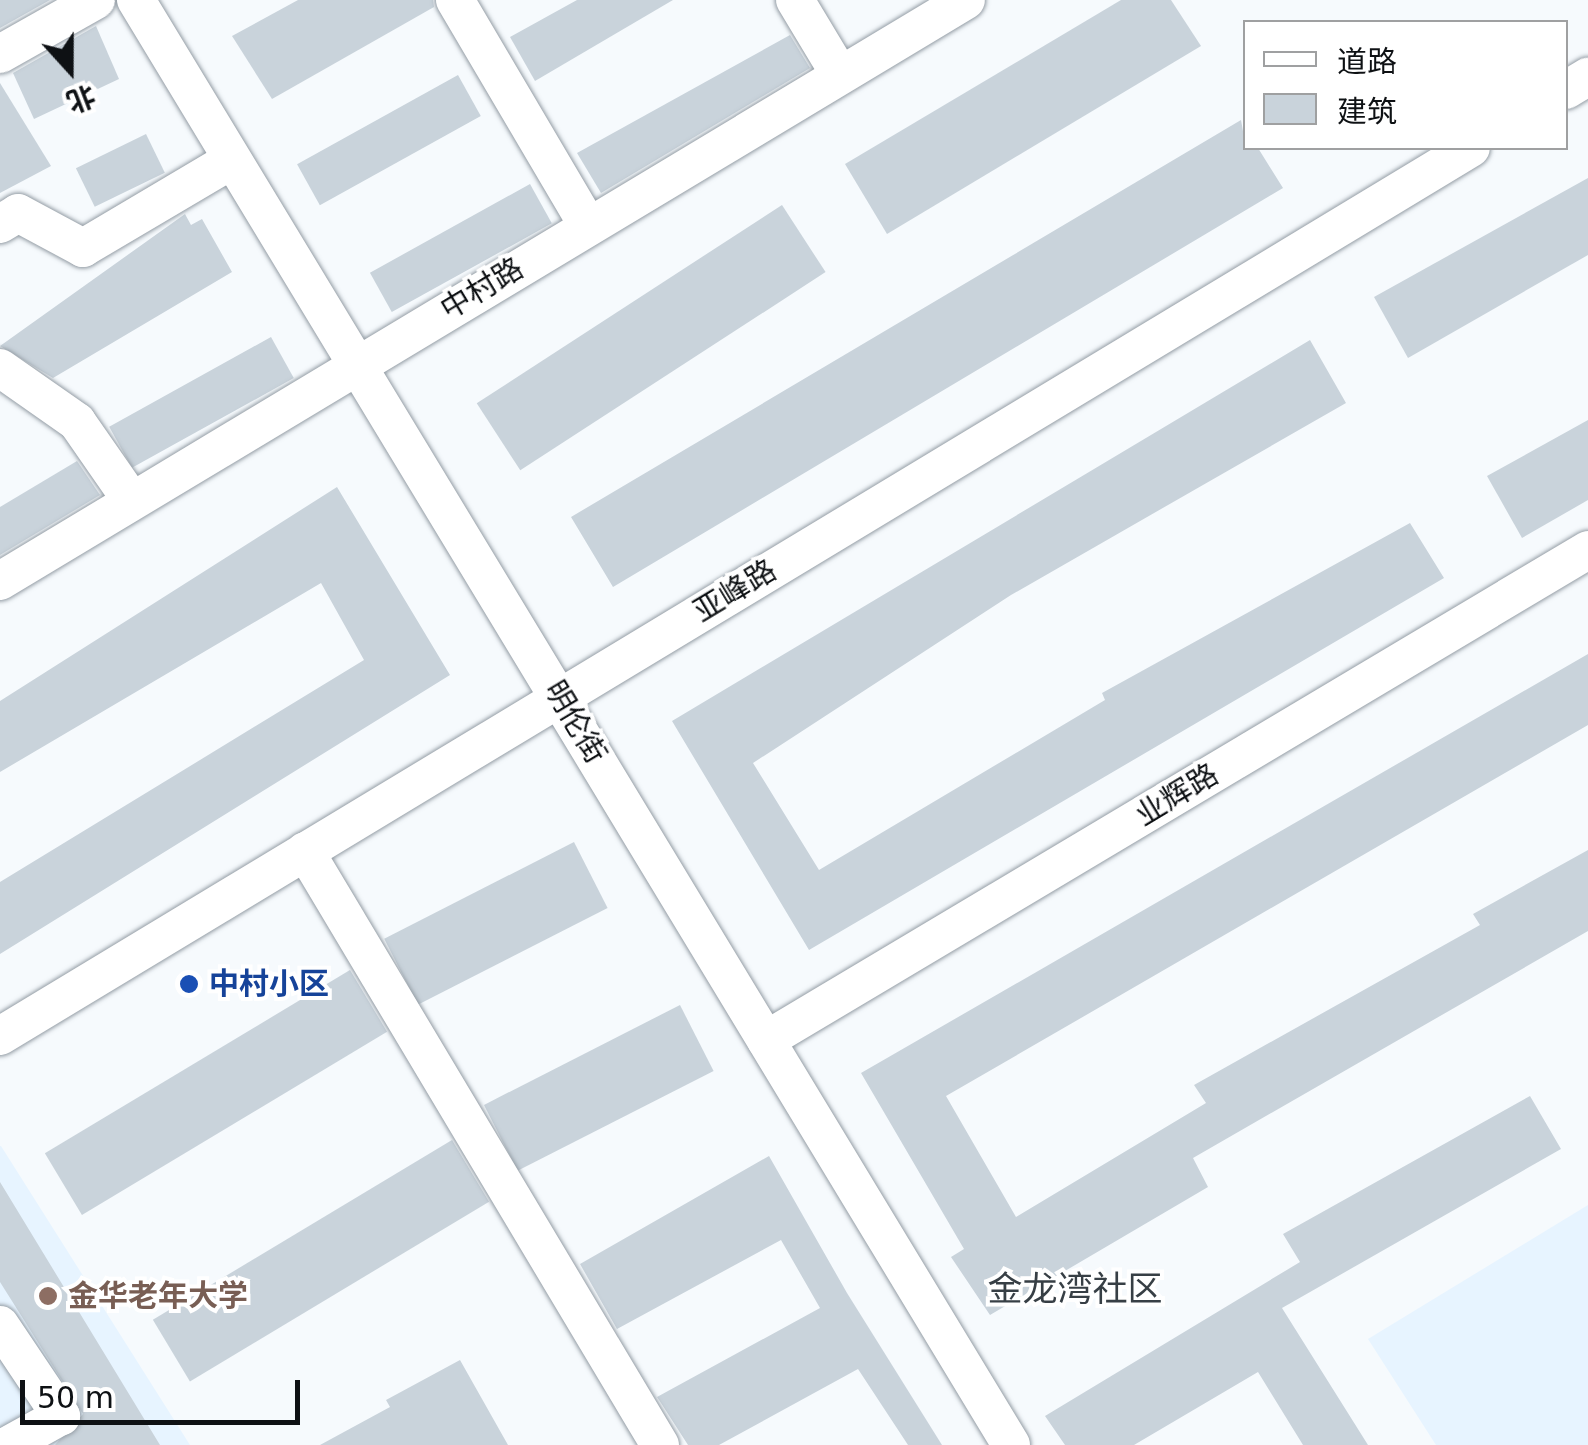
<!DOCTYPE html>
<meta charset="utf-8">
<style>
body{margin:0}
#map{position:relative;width:1588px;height:1445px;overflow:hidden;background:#f6fafd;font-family:"DejaVu Sans","Noto Sans SC",sans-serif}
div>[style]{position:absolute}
.built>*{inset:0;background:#e7f4ff}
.building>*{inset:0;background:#c9d3db;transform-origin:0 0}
.roads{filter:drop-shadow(0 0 2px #949da5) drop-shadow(0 0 2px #949da5)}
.minor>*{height:38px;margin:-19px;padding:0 19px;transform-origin:19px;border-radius:19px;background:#fff}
.dots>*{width:28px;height:28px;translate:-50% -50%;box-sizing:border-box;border:5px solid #fff;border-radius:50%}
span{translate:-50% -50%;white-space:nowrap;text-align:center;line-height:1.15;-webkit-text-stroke:8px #fff;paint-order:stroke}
.street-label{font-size:30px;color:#0e1114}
.transit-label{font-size:30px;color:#164399;font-weight:700}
.left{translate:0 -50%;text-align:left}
.education-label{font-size:30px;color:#785e54;font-weight:700}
.quarter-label{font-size:35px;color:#373f45}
.legend{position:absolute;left:1243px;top:20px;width:325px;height:130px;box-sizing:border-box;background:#fff;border:2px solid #9fa0a1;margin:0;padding:12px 18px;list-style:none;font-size:30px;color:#0e1114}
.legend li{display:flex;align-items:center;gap:20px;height:50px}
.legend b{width:50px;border:2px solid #9fa0a1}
.north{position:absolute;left:20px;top:20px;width:100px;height:100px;-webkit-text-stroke:8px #fff;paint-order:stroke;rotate:159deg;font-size:28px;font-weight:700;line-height:40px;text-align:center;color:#0e1114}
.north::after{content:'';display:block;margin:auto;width:35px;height:45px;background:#0e1114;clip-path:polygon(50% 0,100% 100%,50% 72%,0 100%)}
.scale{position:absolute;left:20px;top:1380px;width:280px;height:45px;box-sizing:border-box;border:5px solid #0e1114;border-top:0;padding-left:12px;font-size:30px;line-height:35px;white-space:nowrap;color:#0e1114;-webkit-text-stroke:8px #fff;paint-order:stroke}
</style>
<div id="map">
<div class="built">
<i style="clip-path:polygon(0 1146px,1px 1146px,190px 1445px,0 1445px)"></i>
<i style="clip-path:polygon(1588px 1205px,1588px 1445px,1436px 1445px,1368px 1339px)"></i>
</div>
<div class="building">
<i style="clip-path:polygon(0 0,50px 0,0 28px)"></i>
<i style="clip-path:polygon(298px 0,433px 0,434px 7px,272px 99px,232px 36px)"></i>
<i style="clip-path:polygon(577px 0,673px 0,535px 81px,510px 37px)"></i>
<i style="clip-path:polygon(1121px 0,1171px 0,1201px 46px,887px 234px,845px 164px)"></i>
<i style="clip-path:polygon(96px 26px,119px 79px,34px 119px,13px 73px)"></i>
<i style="clip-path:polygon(790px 35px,810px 68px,601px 193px,577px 153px)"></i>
<i style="left:458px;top:75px;width:47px;height:184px;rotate:61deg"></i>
<i style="clip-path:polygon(0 83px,51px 166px,0 193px)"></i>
<i style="clip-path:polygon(1241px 120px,1246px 148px,1258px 148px,1283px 188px,613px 587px,571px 517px)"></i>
<i style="left:146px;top:134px;width:43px;height:78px;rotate:64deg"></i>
<i style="clip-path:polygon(1588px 178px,1588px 255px,1408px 358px,1374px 297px)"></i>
<i style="left:530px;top:184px;width:45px;height:183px;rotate:61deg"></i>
<i style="left:782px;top:205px;width:80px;height:364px;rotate:57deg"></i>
<i style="clip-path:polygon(185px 214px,191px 225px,202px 219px,232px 272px,53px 378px,0 346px)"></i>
<i style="left:271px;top:337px;width:47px;height:185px;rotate:61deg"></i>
<i style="clip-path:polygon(1310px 340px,1346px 403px,1011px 595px,753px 763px,819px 870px,1105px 700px,1102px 693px,1410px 523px,1444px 578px,809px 950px,672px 721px)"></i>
<i style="clip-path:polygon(1588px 420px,1588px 500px,1522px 538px,1487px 476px)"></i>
<i style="clip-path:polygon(77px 461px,100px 495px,0 555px,0 507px)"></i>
<i style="clip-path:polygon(337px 487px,450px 675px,0 954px,0 882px,364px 660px,321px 583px,0 772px,0 701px)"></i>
<i style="clip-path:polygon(1588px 654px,1588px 725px,946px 1096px,1016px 1217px,1206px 1103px,1194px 1085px,1480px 925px,1473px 914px,1588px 850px,1588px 931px,1193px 1158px,1208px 1187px,990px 1315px,951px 1257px,964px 1249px,861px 1073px)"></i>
<i style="left:574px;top:842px;width:74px;height:213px;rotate:63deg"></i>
<i style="left:350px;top:970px;width:72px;height:356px;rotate:59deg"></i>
<i style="left:680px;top:1005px;width:74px;height:220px;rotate:63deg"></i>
<i style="clip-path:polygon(1530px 1096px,1561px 1149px,1282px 1308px,1368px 1445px,1303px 1445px,1258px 1372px,1134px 1445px,1065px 1445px,1045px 1416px,1300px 1262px,1283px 1234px)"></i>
<i style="left:452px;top:1140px;width:72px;height:349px;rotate:59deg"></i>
<i style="clip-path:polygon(769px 1156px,847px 1293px,942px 1445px,908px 1445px,858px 1369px,719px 1445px,688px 1445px,661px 1403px,657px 1397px,820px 1308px,781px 1240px,617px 1329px,580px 1264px)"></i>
<i style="clip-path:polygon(0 1182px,160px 1445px,55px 1445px,83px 1414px,0 1282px)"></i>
<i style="clip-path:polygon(460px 1360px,508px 1445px,320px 1445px,390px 1407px,386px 1400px)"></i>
</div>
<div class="roads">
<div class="minor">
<i style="left:136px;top:0;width:1689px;rotate:58.8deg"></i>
<i style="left:455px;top:0;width:262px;rotate:59.5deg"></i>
<i style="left:795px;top:0;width:87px;rotate:59deg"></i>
<i style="left:0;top:54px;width:110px;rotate:-29.4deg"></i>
<i style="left:1566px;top:90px;width:26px;rotate:-31deg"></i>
<i style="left:0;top:224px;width:21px;rotate:-31deg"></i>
<i style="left:18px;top:213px;width:74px;rotate:28.3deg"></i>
<i style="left:83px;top:248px;width:173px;rotate:-30.6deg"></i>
<i style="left:0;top:368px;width:94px;rotate:35deg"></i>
<i style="left:77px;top:422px;width:96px;rotate:55.2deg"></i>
<i style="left:0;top:581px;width:1127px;rotate:-31.02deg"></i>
<i style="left:305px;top:851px;width:692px;rotate:59.14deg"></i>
<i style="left:0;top:1036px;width:1718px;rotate:-31.12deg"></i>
<i style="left:766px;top:1040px;width:957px;rotate:-30.8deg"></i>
<i style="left:0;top:1325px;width:110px;rotate:56.2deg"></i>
<i style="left:61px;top:1416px;width:60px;rotate:150.9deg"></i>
</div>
</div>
<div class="dots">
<i style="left:189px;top:984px;background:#1a4fb4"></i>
<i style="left:48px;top:1296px;background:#8d6e63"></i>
</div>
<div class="street-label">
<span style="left:482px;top:289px;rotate:-31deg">中村路</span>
<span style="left:735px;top:591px;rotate:-31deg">亚峰路</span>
<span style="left:575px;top:722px;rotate:59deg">明伦街</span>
<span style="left:1177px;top:795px;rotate:-31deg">业辉路</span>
</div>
<div class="transit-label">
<span class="left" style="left:209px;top:984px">中村小区</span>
</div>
<div class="education-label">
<span class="left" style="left:68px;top:1296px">金华老年大学</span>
</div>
<div class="quarter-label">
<span style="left:1075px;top:1289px">金龙湾社区</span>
</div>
<ul class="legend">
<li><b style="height:12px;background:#fff"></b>道路</li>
<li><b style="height:28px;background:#c9d3db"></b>建筑</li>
</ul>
<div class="north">北</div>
<div class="scale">50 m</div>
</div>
